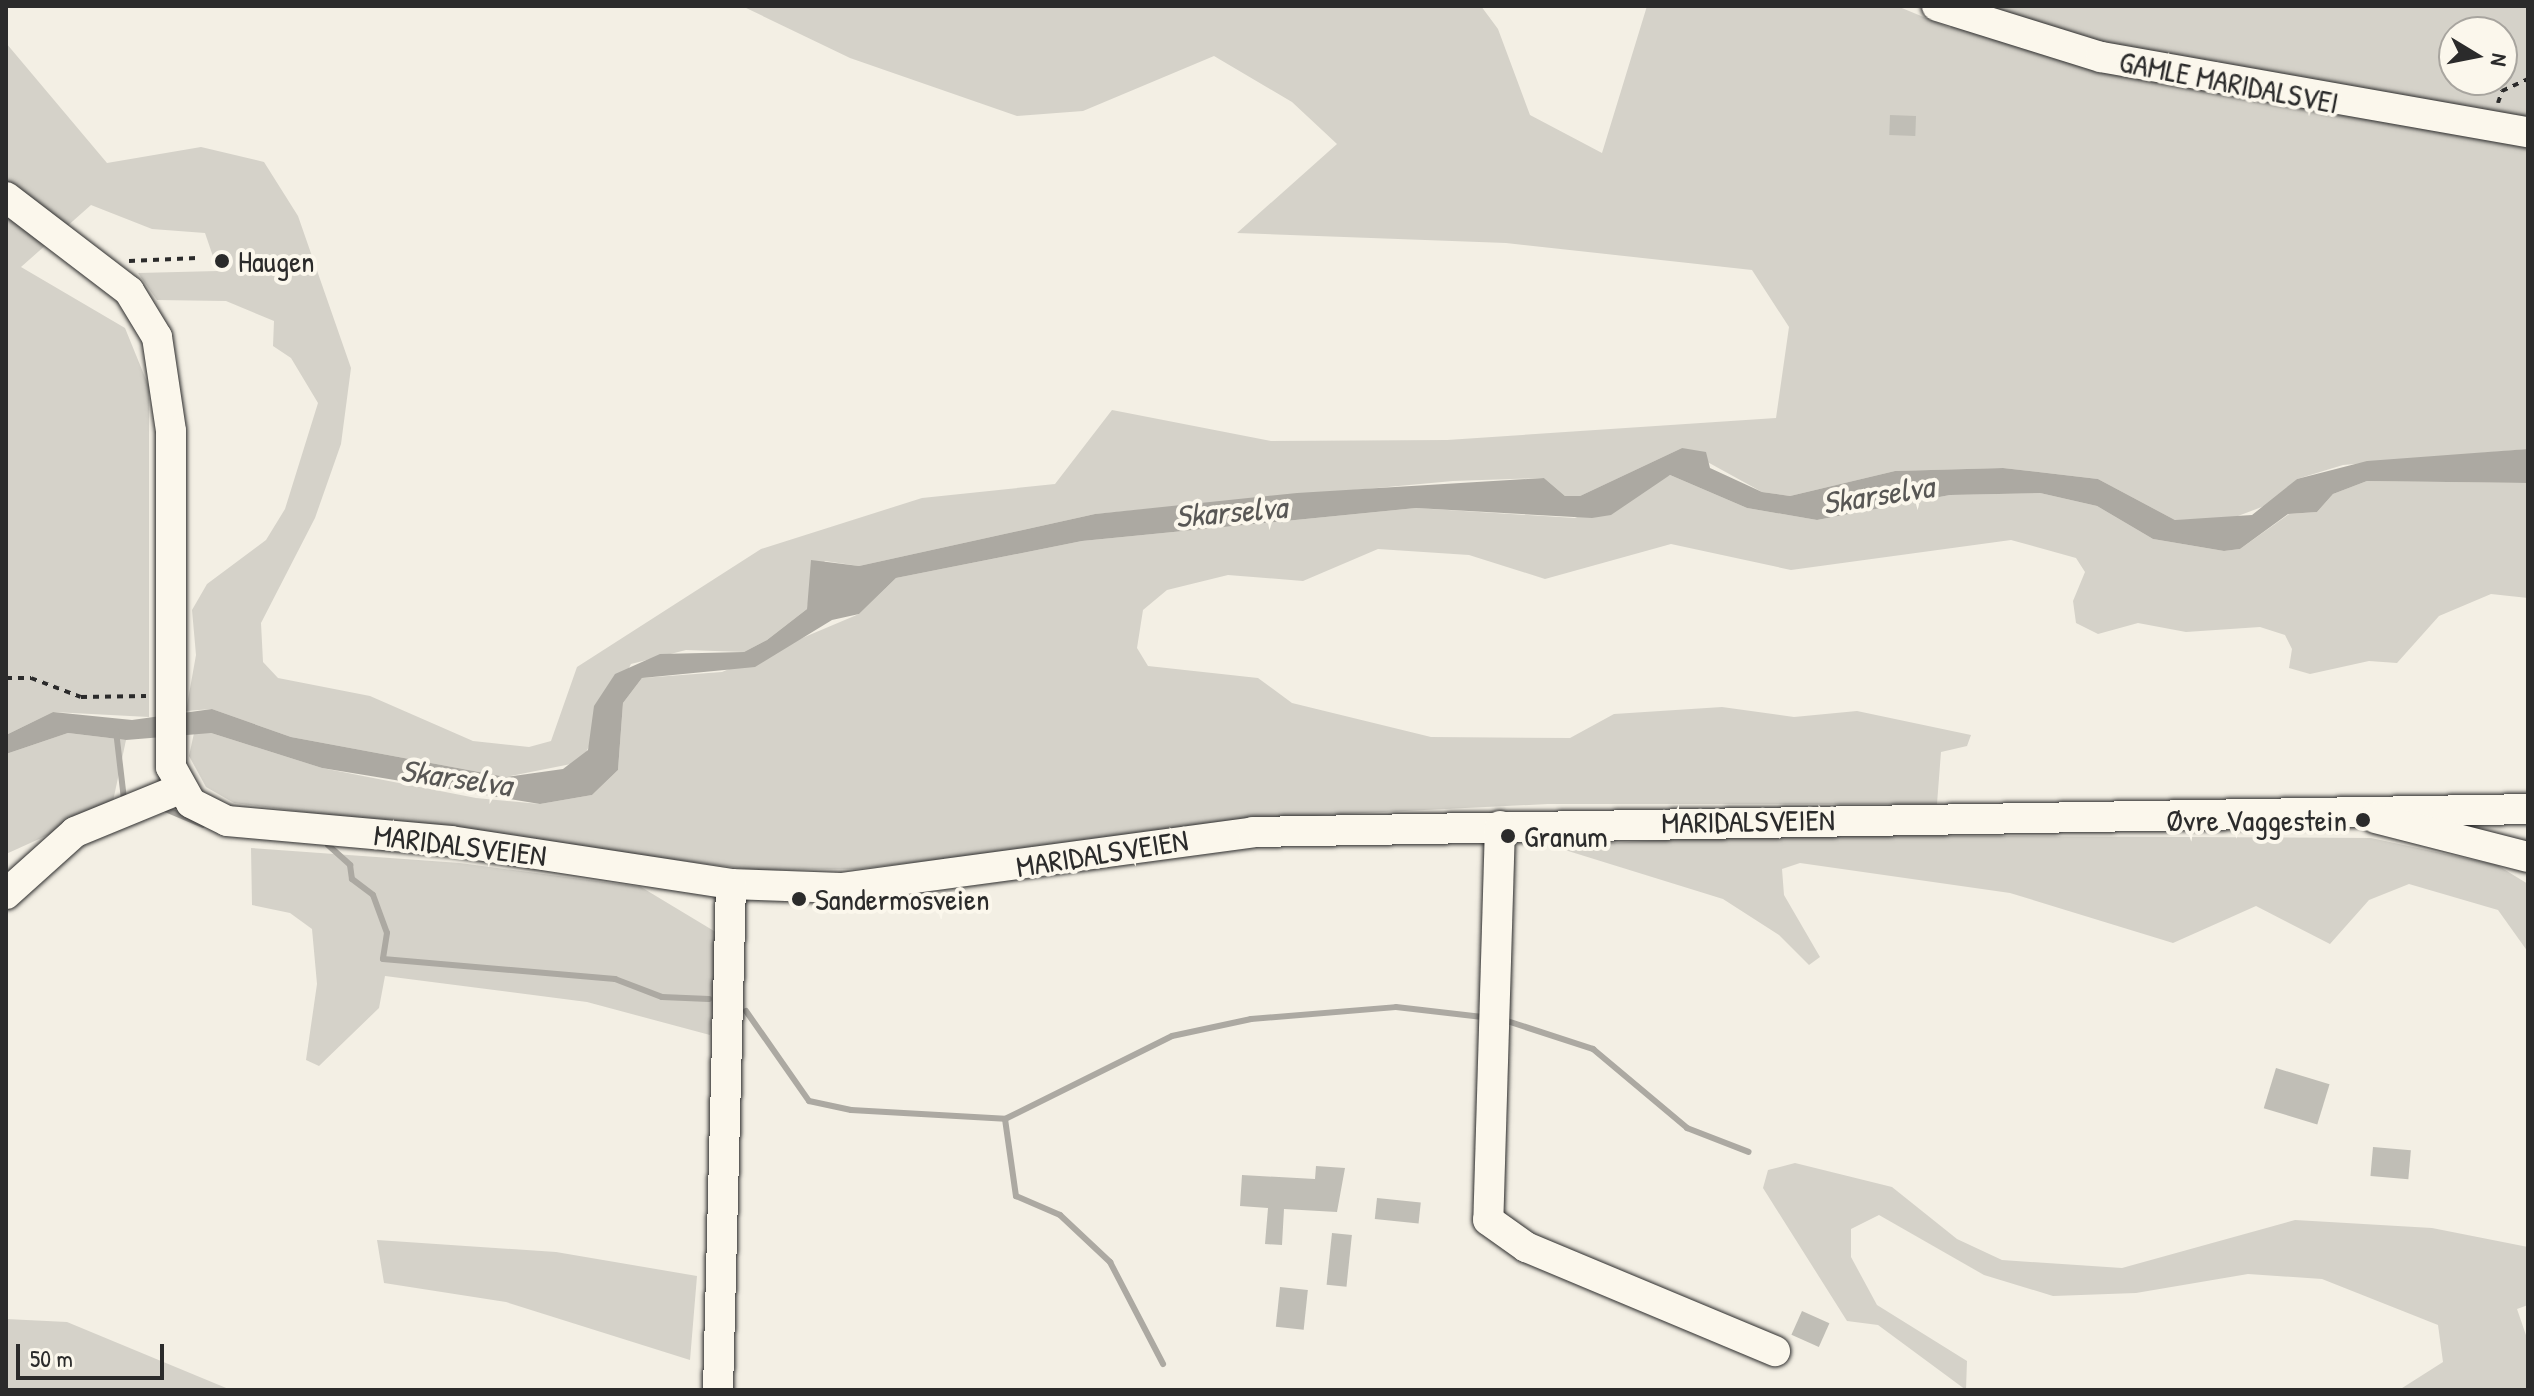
<!DOCTYPE html>
<meta charset="utf-8">
<style>
body{margin:0}
#map{position:relative;width:2534px;height:1396px;overflow:hidden;background:#f3efe4;font-family:"Patrick Hand",sans-serif}
div>[style]{position:absolute}
.green>*{inset:0;background:#d5d2c9}
.water>*{inset:0;background:#aca9a2}
.stream>*{height:6px;margin:-3px;padding:0 3px;transform-origin:3px;border-radius:3px;background:#aca9a2}
.building>*{inset:0;background:#c0beb6;transform-origin:0 0}
.path>*{height:4px;margin-top:-2px;transform-origin:0;background:repeating-linear-gradient(90deg,#2b2b2b 0 6px,transparent 0 12px)}
.roads{filter:drop-shadow(0 0 2px #2b2b2b) drop-shadow(0 0 2px #2b2b2b)}
.minor>*{height:30px;margin:-15px;padding:0 15px;transform-origin:15px;border-radius:15px;background:#fbf7ec}
.dots>*{width:22px;height:22px;translate:-50% -50%;box-sizing:border-box;border:4px solid #fbf7ec;border-radius:50%}
span{translate:-50% -50%;white-space:nowrap;text-align:center;line-height:1.15;-webkit-text-stroke:8px #fbf7ec;paint-order:stroke}
.street-label{font-size:30px;color:#2b2b2b}
.poi-label{font-size:30px;color:#2b2b2b}
.left{translate:0 -50%;text-align:left}
.right{translate:-100% -50%;text-align:right}
.water-label{font-size:32px;color:#585755;font-style:italic}
.frame{position:absolute;inset:0;border:8px solid #2b2b2b;pointer-events:none}
.north{position:absolute;left:2438px;top:16px;width:80px;height:80px;box-sizing:border-box;background:#fbf7ec;border:2px solid #a8a59f;border-radius:50%;rotate:100deg;font-size:22px;font-weight:700;line-height:32px;text-align:center;color:#2b2b2b}
.north::after{content:'';display:block;margin:auto;width:28px;height:36px;background:#2b2b2b;clip-path:polygon(50% 0,100% 100%,50% 72%,0 100%)}
.scale{position:absolute;left:16px;top:1344px;width:148px;height:36px;box-sizing:border-box;border:4px solid #2b2b2b;border-top:0;padding-left:10px;font-size:24px;line-height:28px;white-space:nowrap;color:#2b2b2b;-webkit-text-stroke:6px #fbf7ec;paint-order:stroke}
</style>
<div id="map">
<div class="green">
<i style="clip-path:polygon(evenodd,742px 6px,1481px 6px,1498px 29px,1530px 115px,1602px 153px,1647px 6px,1897px 6px,1950px 28px,1969px 6px,2528px 6px,2528px 449px,2343px 465px,2297px 479px,2267px 505px,2230px 519px,2175px 520px,2098px 479px,2003px 468px,1895px 471px,1790px 496px,1762px 492px,1682px 448px,1580px 496px,1565px 496px,1544px 478px,1453px 481px,1095px 514px,859px 566px,825px 561px,813px 575px,807px 609px,767px 640px,744px 652px,686px 650px,631px 664px,581px 762px,506px 777px,291px 737px,212px 709px,186px 711px,196px 655px,192px 610px,207px 584px,266px 540px,285px 509px,318px 403px,291px 358px,273px 346px,274px 321px,226px 301px,157px 300px,138px 273px,218px 271px,205px 233px,152px 229px,91px 205px,21px 267px,125px 328px,149px 387px,149px 717px,53px 712px,6px 735px,6px 43px,107px 163px,201px 147px,264px 162px,298px 216px,351px 368px,341px 444px,315px 518px,261px 623px,263px 662px,278px 678px,370px 696px,473px 741px,529px 747px,551px 741px,577px 667px,761px 549px,922px 498px,1055px 484px,1112px 410px,1271px 441px,1447px 440px,1776px 418px,1789px 327px,1752px 270px,1506px 243px,1237px 233px,1337px 144px,1292px 102px,1214px 56px,1083px 111px,1017px 116px,850px 58px,742px 6px,2454px 32px,2502px 32px,2502px 80px,2454px 80px,2454px 32px)"></i>
<i style="clip-path:polygon(1670px 475px,1747px 508px,1817px 520px,1950px 495px,2040px 493px,2097px 506px,2153px 539px,2224px 551px,2240px 549px,2289px 514px,2317px 512px,2333px 494px,2367px 481px,2528px 483px,2528px 598px,2491px 594px,2439px 616px,2397px 663px,2369px 661px,2310px 674px,2289px 668px,2292px 649px,2285px 635px,2260px 627px,2186px 632px,2138px 623px,2098px 634px,2076px 623px,2073px 601px,2085px 572px,2076px 558px,2011px 540px,1791px 570px,1671px 544px,1545px 579px,1469px 555px,1378px 549px,1303px 581px,1228px 575px,1167px 590px,1143px 610px,1137px 648px,1148px 666px,1258px 678px,1292px 703px,1431px 737px,1570px 738px,1614px 714px,1722px 707px,1794px 717px,1857px 711px,1971px 735px,1967px 746px,1941px 752px,1937px 804px,1548px 804px,1323px 815px,857px 869px,754px 870px,234px 803px,206px 787px,189px 756px,194px 733px,211px 733px,322px 768px,476px 798px,540px 804px,592px 795px,618px 770px,623px 703px,642px 678px,722px 672px,859px 614px,896px 578px,1082px 541px,1416px 508px,1575px 518px)"></i>
<i style="clip-path:polygon(68px 733px,126px 740px,112px 806px,6px 854px,6px 754px)"></i>
<i style="clip-path:polygon(1762px 835px,2371px 838px,2497px 865px,2528px 884px,2528px 952px,2498px 910px,2409px 884px,2369px 900px,2330px 944px,2256px 906px,2173px 943px,2010px 893px,1800px 863px,1782px 869px,1784px 895px,1820px 957px,1809px 965px,1779px 935px,1723px 899px,1552px 846px)"></i>
<i style="clip-path:polygon(251px 848px,460px 863px,641px 887px,719px 934px,710px 1035px,587px 1002px,385px 976px,379px 1008px,319px 1066px,306px 1060px,317px 984px,312px 929px,290px 913px,252px 905px)"></i>
<i style="clip-path:polygon(1795px 1163px,1892px 1187px,1957px 1239px,2002px 1260px,2122px 1268px,2295px 1220px,2432px 1228px,2528px 1247px,2528px 1305px,2517px 1309px,2528px 1341px,2528px 1390px,2399px 1390px,2443px 1362px,2438px 1325px,2322px 1279px,2248px 1274px,2136px 1293px,2053px 1296px,1984px 1275px,1879px 1215px,1851px 1229px,1851px 1257px,1877px 1305px,1967px 1361px,1966px 1390px,1878px 1325px,1847px 1321px,1763px 1188px,1768px 1170px)"></i>
<i style="clip-path:polygon(377px 1240px,556px 1252px,697px 1276px,690px 1360px,506px 1302px,384px 1283px)"></i>
<i style="clip-path:polygon(6px 1319px,67px 1322px,231px 1390px,6px 1390px)"></i>
</div>
<div class="water">
<i style="clip-path:polygon(1682px 448px,1706px 452px,1710px 468px,1762px 492px,1790px 496px,1895px 471px,2003px 468px,2098px 479px,2175px 520px,2252px 515px,2297px 479px,2367px 461px,2528px 449px,2528px 483px,2367px 481px,2333px 494px,2317px 512px,2288px 514px,2240px 549px,2224px 551px,2153px 539px,2097px 506px,2040px 493px,1950px 495px,1817px 520px,1747px 508px,1670px 475px,1611px 515px,1592px 518px,1416px 508px,1082px 541px,896px 578px,859px 614px,832px 620px,755px 667px,642px 678px,623px 703px,618px 770px,592px 795px,540px 804px,322px 768px,211px 733px,126px 740px,68px 733px,6px 754px,6px 735px,53px 712px,132px 720px,212px 709px,291px 737px,506px 777px,563px 769px,588px 750px,594px 706px,615px 674px,660px 654px,744px 652px,767px 640px,807px 609px,811px 560px,859px 566px,1095px 514px,1297px 493px,1544px 478px,1565px 496px,1580px 496px)"></i>
</div>
<div class="stream">
<i style="left:116px;top:731px;width:68px;rotate:83.3deg"></i>
<i style="left:163px;top:808px;width:43px;rotate:23deg"></i>
<i style="left:328px;top:845px;width:30px;rotate:42deg"></i>
<i style="left:350px;top:865px;width:14px;rotate:82deg"></i>
<i style="left:352px;top:879px;width:26px;rotate:37deg"></i>
<i style="left:373px;top:895px;width:40px;rotate:69.8deg"></i>
<i style="left:387px;top:933px;width:26px;rotate:99deg"></i>
<i style="left:383px;top:959px;width:233px;rotate:4.9deg"></i>
<i style="left:615px;top:979px;width:50px;rotate:21deg"></i>
<i style="left:662px;top:997px;width:47px;rotate:2.4deg"></i>
<i style="left:746px;top:1011px;width:110px;rotate:55deg"></i>
<i style="left:809px;top:1101px;width:43px;rotate:12.1deg"></i>
<i style="left:851px;top:1110px;width:154px;rotate:3.3deg"></i>
<i style="left:1005px;top:1119px;width:186px;rotate:-26.4deg"></i>
<i style="left:1172px;top:1036px;width:81px;rotate:-12.1deg"></i>
<i style="left:1251px;top:1019px;width:145px;rotate:-4.7deg"></i>
<i style="left:1396px;top:1007px;width:87px;rotate:6.6deg"></i>
<i style="left:1504px;top:1020px;width:94px;rotate:18deg"></i>
<i style="left:1593px;top:1049px;width:123px;rotate:40deg"></i>
<i style="left:1687px;top:1128px;width:66px;rotate:21.2deg"></i>
<i style="left:1005px;top:1119px;width:78px;rotate:81.9deg"></i>
<i style="left:1016px;top:1196px;width:48px;rotate:23.4deg"></i>
<i style="left:1060px;top:1215px;width:69px;rotate:43.2deg"></i>
<i style="left:1110px;top:1262px;width:115px;rotate:62.5deg"></i>
</div>
<div class="building">
<i style="left:1890px;top:115px;width:26px;height:20px;rotate:2deg"></i>
<i style="left:2276px;top:1068px;width:56px;height:42px;rotate:17deg"></i>
<i style="left:2373px;top:1147px;width:38px;height:29px;rotate:5deg"></i>
<i style="clip-path:polygon(1316px 1166px,1345px 1168px,1337px 1212px,1284px 1209px,1282px 1245px,1265px 1244px,1268px 1208px,1240px 1206px,1242px 1175px,1315px 1179px)"></i>
<i style="left:1377px;top:1198px;width:44px;height:21px;rotate:6deg"></i>
<i style="left:1332px;top:1233px;width:20px;height:52px;rotate:6deg"></i>
<i style="left:1280px;top:1287px;width:28px;height:40px;rotate:6deg"></i>
<i style="left:1802px;top:1311px;width:30px;height:26px;rotate:24deg"></i>
</div>
<div class="path">
<i style="left:2498px;top:103px;width:13px;rotate:-72deg"></i>
<i style="left:2502px;top:91px;width:29px;rotate:-25deg"></i>
<i style="left:129px;top:261px;width:68px;rotate:-2.5deg"></i>
<i style="left:6px;top:678px;width:25px"></i>
<i style="left:31px;top:678px;width:53px;rotate:20.8deg"></i>
<i style="left:81px;top:697px;width:65px;rotate:-0.9deg"></i>
</div>
<div class="roads">
<div class="minor">
<i style="left:1937px;top:6px;width:172px;rotate:17.3deg"></i>
<i style="left:2101px;top:57px;width:434px;rotate:10deg"></i>
<i style="left:6px;top:197px;width:155px;rotate:37.4deg"></i>
<i style="left:129px;top:291px;width:54px;rotate:58.7deg"></i>
<i style="left:157px;top:337px;width:95px;rotate:81.5deg"></i>
<i style="left:171px;top:431px;width:336px;rotate:90deg"></i>
<i style="left:171px;top:767px;width:41px;rotate:60.9deg"></i>
<i style="left:191px;top:803px;width:40px;rotate:26.6deg"></i>
<i style="left:227px;top:821px;width:225px;rotate:5.1deg"></i>
<i style="left:451px;top:841px;width:283px;rotate:8.7deg"></i>
<i style="left:731px;top:884px;width:110px;rotate:2.1deg"></i>
<i style="left:841px;top:888px;width:416px;rotate:-7.7deg"></i>
<i style="left:1253px;top:832px;width:1275px;rotate:-1.03deg"></i>
<i style="left:2375px;top:818px;width:158px;rotate:14.3deg"></i>
<i style="left:1500px;top:826px;width:394px;rotate:91.7deg"></i>
<i style="left:1488px;top:1220px;width:47px;rotate:35.4deg"></i>
<i style="left:1526px;top:1247px;width:270px;rotate:22.7deg"></i>
<i style="left:6px;top:894px;width:93px;rotate:-41.9deg"></i>
<i style="left:75px;top:832px;width:113px;rotate:-22.3deg"></i>
<i style="left:718px;top:1390px;width:506px;rotate:-88.53deg"></i>
</div>
</div>
<div class="dots">
<i style="left:222px;top:261px;background:#2b2b2b"></i>
<i style="left:2363px;top:820px;background:#2b2b2b"></i>
<i style="left:1508px;top:836px;background:#2b2b2b"></i>
<i style="left:799px;top:899px;background:#2b2b2b"></i>
</div>
<div class="street-label">
<span style="left:2229px;top:82px;rotate:11deg">GAMLE MARIDALSVEI</span>
<span style="left:1748px;top:821px;rotate:-1deg">MARIDALSVEIEN</span>
<span style="left:460px;top:845px;rotate:7deg">MARIDALSVEIEN</span>
<span style="left:1102px;top:853px;rotate:-9deg">MARIDALSVEIEN</span>
</div>
<div class="poi-label">
<span class="left" style="left:238px;top:261px">Haugen</span>
<span class="right" style="left:2347px;top:820px">Øvre Vaggestein</span>
<span class="left" style="left:1524px;top:836px">Granum</span>
<span class="left" style="left:815px;top:899px">Sandermosveien</span>
</div>
<div class="water-label">
<span style="left:1878px;top:495px;rotate:-9deg">Skarselva</span>
<span style="left:1231px;top:512px;rotate:-5deg">Skarselva</span>
<span style="left:456px;top:778px;rotate:8deg">Skarselva</span>
</div>
<div class="frame"></div>
<div class="north">N</div>
<div class="scale">50 m</div>
</div>
